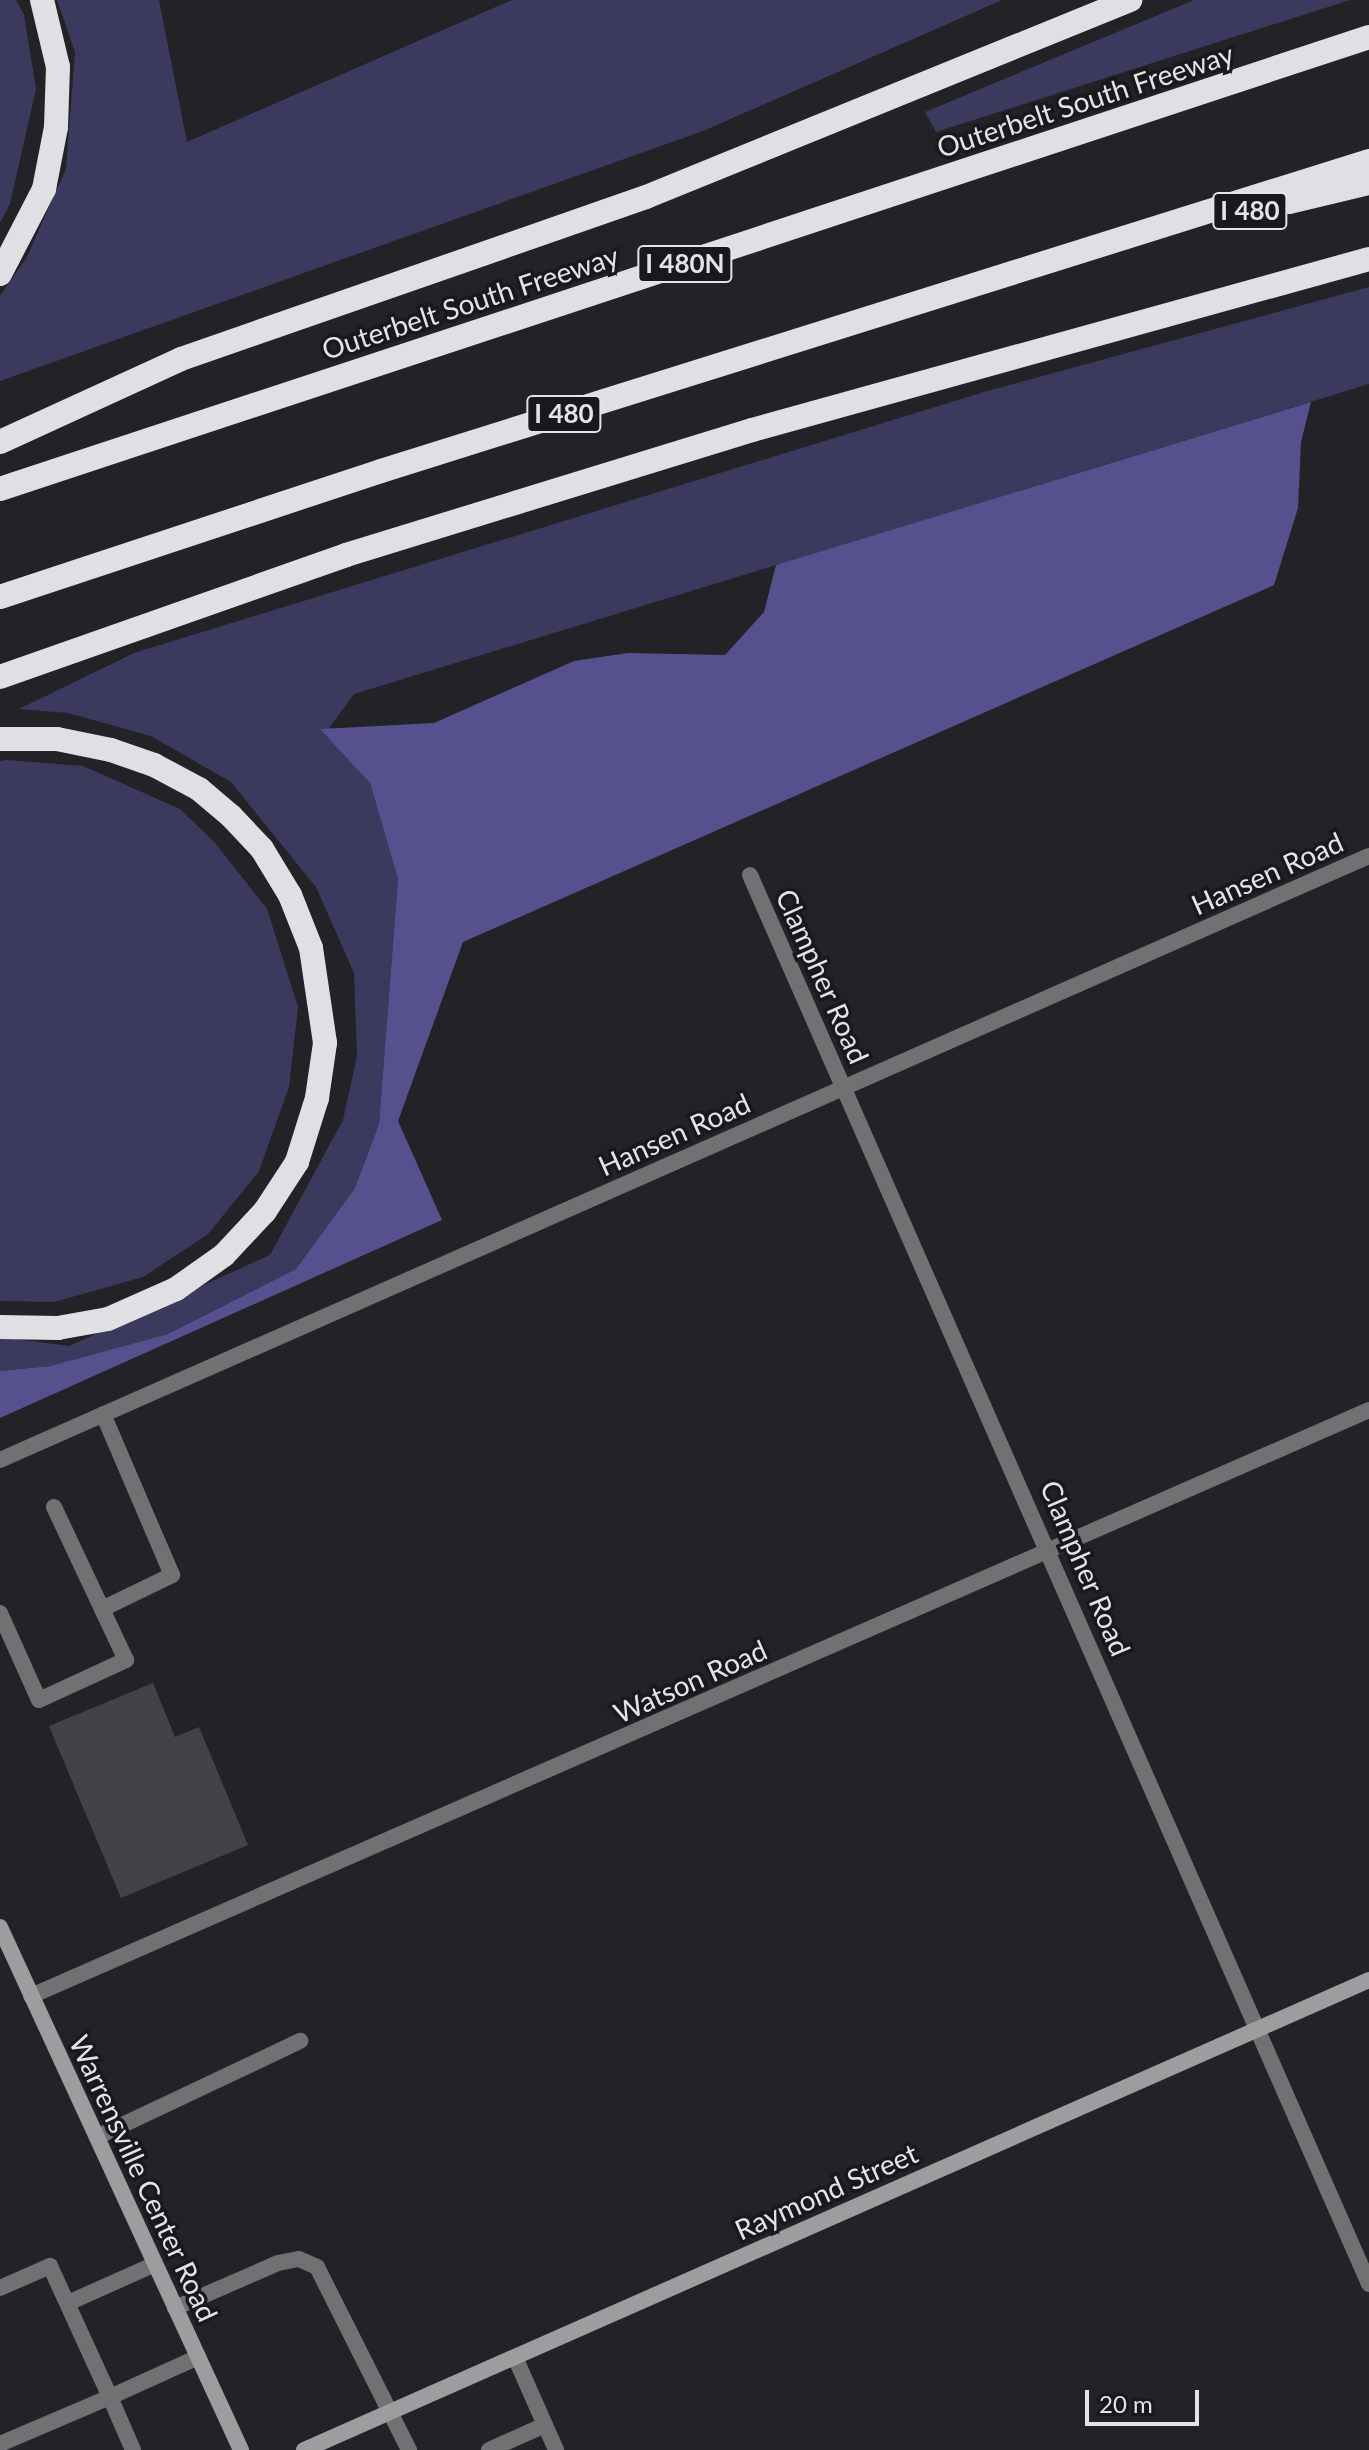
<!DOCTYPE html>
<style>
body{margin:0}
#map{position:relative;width:1369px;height:2450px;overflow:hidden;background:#232327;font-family:Lato,sans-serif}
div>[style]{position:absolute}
.green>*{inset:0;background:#3c395e}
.forest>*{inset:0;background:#56508e}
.building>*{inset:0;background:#434347}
.lane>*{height:16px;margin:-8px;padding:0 8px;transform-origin:8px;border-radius:8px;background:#717173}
.street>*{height:16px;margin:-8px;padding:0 8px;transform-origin:8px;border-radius:8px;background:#717173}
.secondary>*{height:16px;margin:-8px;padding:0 8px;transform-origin:8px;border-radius:8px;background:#9d9da0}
.highway>*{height:24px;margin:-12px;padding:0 12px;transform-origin:12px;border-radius:12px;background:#dfdfe4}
span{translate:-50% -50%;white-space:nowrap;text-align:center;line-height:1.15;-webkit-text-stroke:7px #19191d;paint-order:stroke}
.shield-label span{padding:2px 6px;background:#19191d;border:2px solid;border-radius:6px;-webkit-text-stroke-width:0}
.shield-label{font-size:26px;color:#e4e4e6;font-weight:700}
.street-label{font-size:28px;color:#e4e4e6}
.scale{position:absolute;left:1085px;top:2390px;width:114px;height:36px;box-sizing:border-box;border:4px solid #e4e4e6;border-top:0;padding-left:10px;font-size:24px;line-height:28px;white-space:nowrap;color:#e4e4e6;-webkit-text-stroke:6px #19191d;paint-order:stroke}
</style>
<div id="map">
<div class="green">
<i style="clip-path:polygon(0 0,16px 0,24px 15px,36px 89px,10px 204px,0 223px)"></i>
<i style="clip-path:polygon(57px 0,159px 0,187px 142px,512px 0,1002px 0,703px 131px,0 381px,0 296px,27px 257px,66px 169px,75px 52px)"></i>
<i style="clip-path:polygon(1194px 0,1350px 0,936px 132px,925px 112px)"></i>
<i style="clip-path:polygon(1369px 287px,1369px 384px,354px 694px,329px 728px,370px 783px,398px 879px,379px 1124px,355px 1188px,296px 1269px,168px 1334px,50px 1366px,0 1371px,0 1337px,69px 1346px,270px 1255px,343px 1120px,357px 1056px,354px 973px,316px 887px,231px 782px,151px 736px,68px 713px,19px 709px,134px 653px,984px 392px)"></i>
<i style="clip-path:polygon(6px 760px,83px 766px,180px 809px,215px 843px,267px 909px,298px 1007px,289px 1087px,259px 1171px,208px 1234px,143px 1277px,54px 1302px,0 1301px,0 761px)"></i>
</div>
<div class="forest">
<i style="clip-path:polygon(1311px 402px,1301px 442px,1298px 508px,1274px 585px,463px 942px,398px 1121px,442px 1220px,0 1418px,0 1371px,50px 1366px,168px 1334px,296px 1269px,355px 1188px,379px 1124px,398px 879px,370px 783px,320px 729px,434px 723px,574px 661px,628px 653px,725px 655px,764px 612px,776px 565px)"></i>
</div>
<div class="building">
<i style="clip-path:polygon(153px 1683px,175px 1737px,199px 1727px,248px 1845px,121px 1898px,49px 1726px)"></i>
</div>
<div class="lane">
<i style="left:54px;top:1507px;width:113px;rotate:64.8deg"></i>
<i style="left:0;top:1613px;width:95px;rotate:65.9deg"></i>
<i style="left:39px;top:1700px;width:96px;rotate:-24.7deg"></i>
<i style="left:126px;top:1660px;width:56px;rotate:-115.2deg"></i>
<i style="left:102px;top:1609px;width:78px;rotate:-25.9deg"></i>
<i style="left:172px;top:1575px;width:175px;rotate:-113.2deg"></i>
<i style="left:97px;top:2137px;width:225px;rotate:-25.3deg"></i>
<i style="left:0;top:2288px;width:55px;rotate:-23.7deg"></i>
<i style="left:50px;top:2266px;width:144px;rotate:65.4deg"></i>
<i style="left:110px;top:2397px;width:120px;rotate:156.9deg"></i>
<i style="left:68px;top:2303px;width:95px;rotate:-24.1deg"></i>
<i style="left:175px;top:2308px;width:112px;rotate:-23.6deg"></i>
<i style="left:278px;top:2263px;width:21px;rotate:-11deg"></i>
<i style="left:299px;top:2259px;width:20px;rotate:24deg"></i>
<i style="left:317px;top:2267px;width:205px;rotate:63.3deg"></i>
<i style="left:515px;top:2357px;width:74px;rotate:66.2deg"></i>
<i style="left:133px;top:2450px;width:58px;rotate:-113.5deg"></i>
<i style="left:110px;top:2397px;width:97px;rotate:-24.4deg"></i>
<i style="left:489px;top:2450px;width:61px;rotate:-24.1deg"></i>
<i style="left:545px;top:2425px;width:27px;rotate:66deg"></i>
</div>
<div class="street">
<i style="left:750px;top:875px;width:1539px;rotate:66.28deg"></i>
<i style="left:0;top:1460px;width:1496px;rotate:-23.81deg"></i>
<i style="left:31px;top:1996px;width:1461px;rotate:-23.65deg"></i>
</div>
<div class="secondary">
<i style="left:0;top:1927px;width:576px;rotate:65.26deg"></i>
<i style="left:304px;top:2450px;width:1164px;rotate:-23.81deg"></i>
</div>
<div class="highway">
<i style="left:1289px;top:202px;width:82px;rotate:-13.4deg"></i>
<i style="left:0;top:274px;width:96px;rotate:-62.6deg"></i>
<i style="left:44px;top:189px;width:63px;rotate:-79deg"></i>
<i style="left:56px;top:127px;width:60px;rotate:-88.1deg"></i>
<i style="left:58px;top:67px;width:69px;rotate:-103.4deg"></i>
<i style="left:0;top:442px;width:199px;rotate:-24.6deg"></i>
<i style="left:181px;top:359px;width:492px;rotate:-19.2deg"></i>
<i style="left:646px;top:197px;width:523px;rotate:-22.15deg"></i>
<i style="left:0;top:489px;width:1442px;rotate:-18.27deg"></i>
<i style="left:0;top:597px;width:401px;rotate:-18.3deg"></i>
<i style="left:381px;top:471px;width:1035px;rotate:-17.42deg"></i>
<i style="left:0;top:677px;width:367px;rotate:-19.4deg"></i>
<i style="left:346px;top:555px;width:425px;rotate:-17.1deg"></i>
<i style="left:752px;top:430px;width:640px;rotate:-15.49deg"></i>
<i style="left:0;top:739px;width:57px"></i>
<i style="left:57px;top:739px;width:55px;rotate:11.5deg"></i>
<i style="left:111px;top:750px;width:46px;rotate:19.2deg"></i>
<i style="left:154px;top:765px;width:51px;rotate:28.1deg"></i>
<i style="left:199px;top:789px;width:42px;rotate:40.2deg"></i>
<i style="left:231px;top:816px;width:45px;rotate:46.8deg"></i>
<i style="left:262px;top:849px;width:54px;rotate:58.7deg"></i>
<i style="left:290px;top:895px;width:57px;rotate:68.4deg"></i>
<i style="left:311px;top:948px;width:96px;rotate:81.6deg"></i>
<i style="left:325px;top:1043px;width:56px;rotate:98.3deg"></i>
<i style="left:317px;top:1098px;width:67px;rotate:107.4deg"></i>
<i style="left:297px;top:1162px;width:59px;rotate:123.1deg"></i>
<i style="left:265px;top:1211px;width:60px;rotate:133deg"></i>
<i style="left:224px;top:1255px;width:59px;rotate:144.7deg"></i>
<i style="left:176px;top:1289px;width:74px;rotate:156.2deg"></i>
<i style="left:108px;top:1319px;width:51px;rotate:169.8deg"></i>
<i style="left:58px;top:1328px;width:58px;rotate:-179deg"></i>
</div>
<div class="shield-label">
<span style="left:1250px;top:211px">I 480</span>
<span style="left:685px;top:264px">I 480N</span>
<span style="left:564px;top:414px">I 480</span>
</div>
<div class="street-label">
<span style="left:1085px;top:100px;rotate:-18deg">Outerbelt South Freeway</span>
<span style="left:470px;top:302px;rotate:-18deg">Outerbelt South Freeway</span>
<span style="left:1267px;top:873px;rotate:-24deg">Hansen Road</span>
<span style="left:823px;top:976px;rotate:66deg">Clampher Road</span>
<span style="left:674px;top:1134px;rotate:-24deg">Hansen Road</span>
<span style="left:1086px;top:1568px;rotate:67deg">Clampher Road</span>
<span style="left:690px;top:1681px;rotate:-24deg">Watson Road</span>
<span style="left:144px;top:2178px;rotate:65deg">Warrensville Center Road</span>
<span style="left:826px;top:2191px;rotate:-24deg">Raymond Street</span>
</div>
<div class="scale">20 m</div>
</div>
